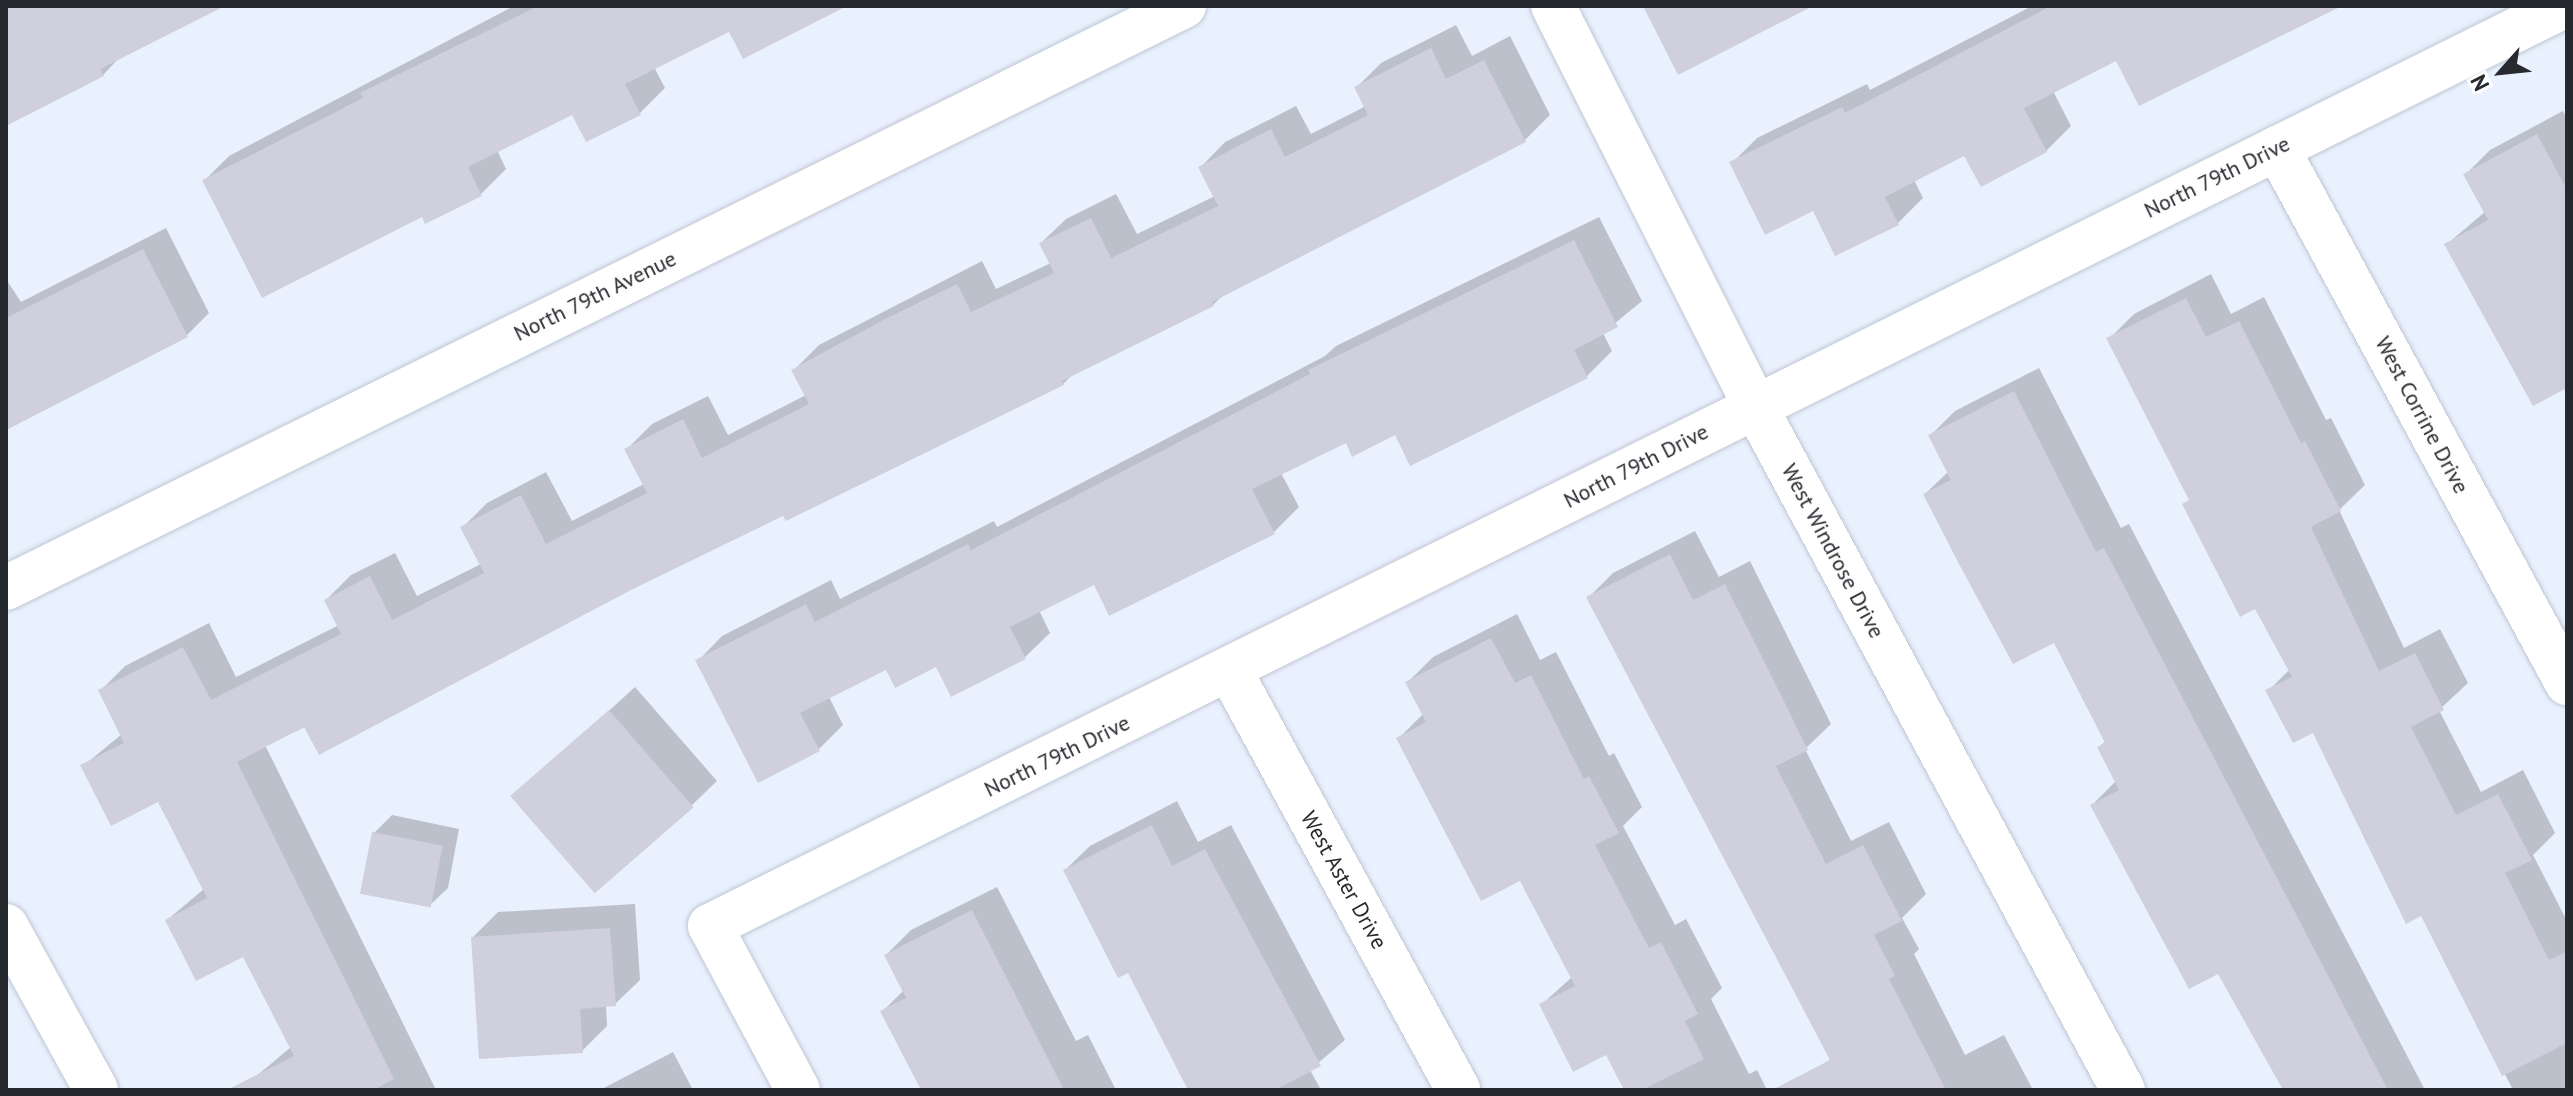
<!DOCTYPE html>
<style>
body{margin:0}
#map{position:relative;width:2573px;height:1096px;overflow:hidden;background:#eaf1fe;font-family:"PT Sans",sans-serif}
div>[style]{position:absolute}
.shadow>*{inset:0;background:#0003}
.building>*{inset:0;background:#cfcfdd;transform-origin:0 0}
.roads{filter:drop-shadow(0 0 2px #bfc6d3) drop-shadow(0 0 2px #bfc6d3)}
.minor>*{height:44px;margin:-22px;padding:0 22px;transform-origin:22px;border-radius:22px;background:#fff}
.tertiary>*{height:44px;margin:-22px;padding:0 22px;transform-origin:22px;border-radius:22px;background:#fff}
span{translate:-50% -50%;white-space:nowrap;text-align:center;line-height:1.15;-webkit-text-stroke:6px #fefefe;paint-order:stroke}
.street-label{font-size:22px;color:#26292e}
.frame{position:absolute;inset:0;border:8px solid #26292e;pointer-events:none}
.north{position:absolute;left:2461px;top:32px;width:80px;height:80px;-webkit-text-stroke:6px #fefefe;paint-order:stroke;rotate:243deg;font-size:22px;font-weight:700;line-height:32px;text-align:center;color:#26292e}
.north::after{content:'';display:block;margin:auto;width:28px;height:36px;background:#26292e;clip-path:polygon(50% 0,100% 100%,50% 72%,0 100%)}
</style>
<div id="map">
<div class="shadow">
<i style="clip-path:polygon(6px 6px,219px 6px,122px 55px,103px 75px,6px 124px)"></i>
<i style="clip-path:polygon(514px 6px,846px 6px,730px 29px,654px 67px,665px 88px,640px 113px,586px 140px,573px 112px,497px 150px,506px 169px,481px 194px,426px 221px,422px 214px,204px 181px,229px 156px)"></i>
<i style="clip-path:polygon(2032px 6px,2327px 6px,2117px 58px,2053px 91px,2071px 126px,2046px 151px,1965px 153px,1914px 180px,1923px 198px,1898px 223px,1814px 209px,1732px 163px,1757px 138px,1867px 84px,1870px 90px)"></i>
<i style="clip-path:polygon(1456px 25px,1472px 56px,1510px 36px,1550px 115px,1525px 140px,1226px 292px,1213px 305px,1074px 373px,1063px 384px,787px 518px,784px 513px,265px 745px,436px 1090px,260px 1090px,254px 1078px,291px 1047px,244px 954px,167px 920px,204px 889px,159px 799px,83px 766px,122px 734px,100px 691px,125px 666px,209px 623px,236px 677px,339px 625px,326px 600px,351px 575px,395px 553px,417px 596px,481px 564px,462px 528px,487px 503px,546px 472px,572px 521px,644px 484px,627px 449px,652px 424px,708px 396px,728px 435px,806px 395px,794px 370px,819px 345px,982px 261px,996px 289px,1051px 263px,1041px 243px,1066px 219px,1116px 194px,1137px 234px,1215px 196px,1201px 167px,1225px 142px,1296px 106px,1311px 134px,1366px 106px,1357px 87px,1381px 63px)"></i>
<i style="clip-path:polygon(2563px 111px,2567px 119px,2567px 386px,2447px 244px,2486px 211px,2466px 174px,2490px 150px)"></i>
<i style="clip-path:polygon(1599px 217px,1642px 301px,1603px 333px,1612px 351px,1587px 376px,1411px 464px,1396px 432px,1346px 441px,1281px 473px,1299px 507px,1274px 532px,1094px 582px,1039px 610px,1050px 633px,1025px 657px,886px 667px,829px 697px,843px 725px,818px 750px,698px 661px,722px 636px,831px 580px,840px 599px,994px 521px,997px 527px,1325px 356px,1336px 346px)"></i>
<i style="clip-path:polygon(166px 228px,209px 313px,187px 335px,6px 430px,6px 279px,21px 302px)"></i>
<i style="clip-path:polygon(2211px 274px,2231px 314px,2264px 297px,2326px 420px,2331px 418px,2365px 485px,2339px 510px,2404px 648px,2440px 629px,2468px 683px,2439px 710px,2481px 792px,2523px 770px,2555px 833px,2533px 855px,2567px 921px,2567px 1090px,2513px 1090px,2422px 913px,2314px 730px,2268px 691px,2290px 669px,2256px 606px,2185px 504px,2190px 499px,2109px 339px,2134px 314px)"></i>
<i style="clip-path:polygon(2039px 368px,2121px 528px,2129px 524px,2425px 1090px,2285px 1090px,2219px 971px,2092px 805px,2116px 781px,2099px 747px,2106px 741px,2055px 640px,1925px 494px,1949px 471px,1930px 436px,1955px 411px)"></i>
<i style="clip-path:polygon(1695px 531px,1719px 577px,1750px 561px,1831px 724px,1805px 749px,1851px 841px,1889px 822px,1926px 894px,1902px 918px,1919px 949px,1914px 954px,1965px 1055px,2004px 1035px,2033px 1090px,1835px 1090px,1823px 1066px,1831px 1058px,1588px 598px,1613px 573px)"></i>
<i style="clip-path:polygon(1517px 614px,1540px 660px,1556px 652px,1609px 756px,1614px 753px,1642px 807px,1623px 826px,1675px 925px,1686px 919px,1722px 988px,1711px 999px,1749px 1074px,1757px 1070px,1767px 1090px,1626px 1090px,1607px 1052px,1541px 1005px,1572px 977px,1521px 878px,1399px 738px,1424px 713px,1408px 682px,1433px 657px)"></i>
<i style="clip-path:polygon(635px 687px,717px 781px,692px 805px,514px 797px)"></i>
<i style="clip-path:polygon(1177px 801px,1198px 842px,1231px 825px,1345px 1040px,1310px 1070px,1321px 1090px,1190px 1090px,1129px 970px,1065px 870px,1090px 846px)"></i>
<i style="clip-path:polygon(392px 815px,459px 829px,448px 888px,430px 905px,374px 833px)"></i>
<i style="clip-path:polygon(997px 887px,1076px 1041px,1088px 1035px,1116px 1090px,924px 1090px,883px 1011px,904px 990px,886px 955px,911px 930px)"></i>
<i style="clip-path:polygon(635px 904px,640px 980px,615px 1004px,606px 1005px,607px 1026px,582px 1051px,473px 937px,498px 912px)"></i>
<i style="clip-path:polygon(673px 1052px,693px 1090px,600px 1090px)"></i>
</div>
<div class="building">
<i style="clip-path:polygon(6px 6px,225px 6px,100px 69px,104px 76px,6px 126px)"></i>
<i style="clip-path:polygon(538px 6px,847px 6px,743px 59px,729px 32px,625px 84px,641px 115px,586px 142px,572px 115px,468px 167px,482px 196px,425px 224px,422px 217px,262px 298px,202px 180px,363px 98px,360px 93px)"></i>
<i style="clip-path:polygon(1643px 6px,1813px 6px,1678px 75px)"></i>
<i style="clip-path:polygon(2051px 6px,2342px 6px,2139px 106px,2116px 61px,2024px 108px,2047px 152px,1981px 187px,1964px 156px,1885px 197px,1899px 225px,1835px 256px,1813px 211px,1765px 235px,1729px 162px,1842px 107px,1845px 113px)"></i>
<i style="clip-path:polygon(1431px 48px,1446px 79px,1484px 60px,1526px 142px,1212px 302px,1214px 306px,1062px 381px,1064px 385px,786px 521px,783px 516px,631px 590px,319px 755px,304px 727px,237px 762px,394px 1079px,373px 1090px,227px 1090px,294px 1056px,243px 957px,196px 981px,165px 920px,207px 898px,158px 802px,111px 826px,80px 765px,124px 743px,98px 690px,183px 647px,211px 700px,341px 634px,324px 600px,370px 576px,392px 620px,484px 573px,460px 527px,521px 495px,546px 544px,647px 493px,624px 449px,683px 419px,702px 458px,809px 404px,791px 370px,885px 319px,957px 284px,971px 312px,1054px 273px,1039px 243px,1091px 218px,1111px 258px,1218px 206px,1198px 167px,1271px 129px,1285px 157px,1368px 115px,1354px 87px)"></i>
<i style="clip-path:polygon(2537px 134px,2567px 190px,2567px 388px,2533px 406px,2444px 244px,2488px 220px,2463px 174px)"></i>
<i style="clip-path:polygon(1574px 240px,1618px 327px,1574px 350px,1588px 378px,1410px 466px,1395px 435px,1352px 457px,1346px 443px,1252px 489px,1275px 534px,1109px 616px,1094px 585px,1010px 627px,1026px 659px,951px 697px,936px 667px,895px 688px,886px 670px,800px 713px,820px 751px,758px 783px,695px 660px,806px 604px,815px 622px,968px 544px,971px 550px,1310px 374px,1308px 370px)"></i>
<i style="clip-path:polygon(143px 249px,188px 337px,6px 430px,6px 318px)"></i>
<i style="clip-path:polygon(2186px 298px,2206px 337px,2239px 321px,2301px 443px,2305px 441px,2341px 511px,2311px 527px,2379px 671px,2415px 653px,2444px 710px,2411px 727px,2456px 815px,2498px 794px,2532px 860px,2505px 873px,2549px 960px,2567px 951px,2567px 1043px,2502px 1076px,2421px 916px,2406px 924px,2313px 733px,2293px 743px,2265px 690px,2292px 677px,2255px 609px,2240px 617px,2182px 504px,2189px 500px,2106px 338px)"></i>
<i style="clip-path:polygon(2014px 391px,2096px 552px,2104px 548px,2388px 1090px,2283px 1090px,2218px 974px,2189px 989px,2090px 805px,2119px 790px,2097px 747px,2105px 743px,2054px 643px,2013px 664px,1959px 564px,1923px 494px,1951px 480px,1928px 435px)"></i>
<i style="clip-path:polygon(1670px 554px,1693px 600px,1725px 584px,1761px 655px,1808px 750px,1776px 766px,1826px 864px,1863px 845px,1902px 921px,1874px 935px,1895px 976px,1889px 979px,1946px 1090px,1772px 1090px,1830px 1060px,1586px 597px)"></i>
<i style="clip-path:polygon(1491px 638px,1515px 683px,1531px 675px,1584px 779px,1589px 776px,1619px 833px,1595px 845px,1649px 948px,1661px 942px,1698px 1014px,1685px 1021px,1704px 1059px,1642px 1090px,1624px 1090px,1606px 1055px,1573px 1072px,1539px 1004px,1575px 986px,1520px 881px,1481px 901px,1396px 738px,1426px 722px,1405px 682px)"></i>
<i style="left:609px;top:710px;width:129px;height:131px;rotate:49deg"></i>
<i style="clip-path:polygon(1152px 825px,1172px 866px,1205px 849px,1321px 1066px,1275px 1090px,1188px 1090px,1128px 973px,1118px 978px,1063px 870px)"></i>
<i style="left:372px;top:832px;width:72px;height:63px;rotate:11deg"></i>
<i style="clip-path:polygon(972px 910px,1064px 1090px,921px 1090px,880px 1011px,906px 998px,884px 955px)"></i>
<i style="clip-path:polygon(610px 928px,616px 1006px,580px 1009px,583px 1053px,479px 1059px,471px 937px)"></i>
</div>
<div class="roads">
<div class="minor">
<i style="left:1553px;top:6px;width:448px;rotate:63.2deg"></i>
<i style="left:1755px;top:406px;width:777px;rotate:61.72deg"></i>
<i style="left:2277px;top:148px;width:609px;rotate:61.54deg"></i>
<i style="left:1230px;top:671px;width:477px;rotate:61.4deg"></i>
<i style="left:798px;top:1090px;width:186px;rotate:-118.2deg"></i>
<i style="left:710px;top:926px;width:2070px;rotate:-26.39deg"></i>
</div>
<div class="tertiary">
<i style="left:6px;top:588px;width:1314px;rotate:-26.29deg"></i>
<i style="left:6px;top:926px;width:187px;rotate:61.2deg"></i>
</div>
</div>
<div class="street-label">
<span style="left:2217px;top:177px;rotate:-26deg">North 79th Drive</span>
<span style="left:595px;top:296px;rotate:-26deg">North 79th Avenue</span>
<span style="left:2422px;top:415px;rotate:62deg">West Corrine Drive</span>
<span style="left:1636px;top:466px;rotate:-27deg">North 79th Drive</span>
<span style="left:1833px;top:551px;rotate:62deg">West Windrose Drive</span>
<span style="left:1057px;top:756px;rotate:-26deg">North 79th Drive</span>
<span style="left:1344px;top:880px;rotate:61deg">West Aster Drive</span>
</div>
<div class="frame"></div>
<div class="north">N</div>
</div>
